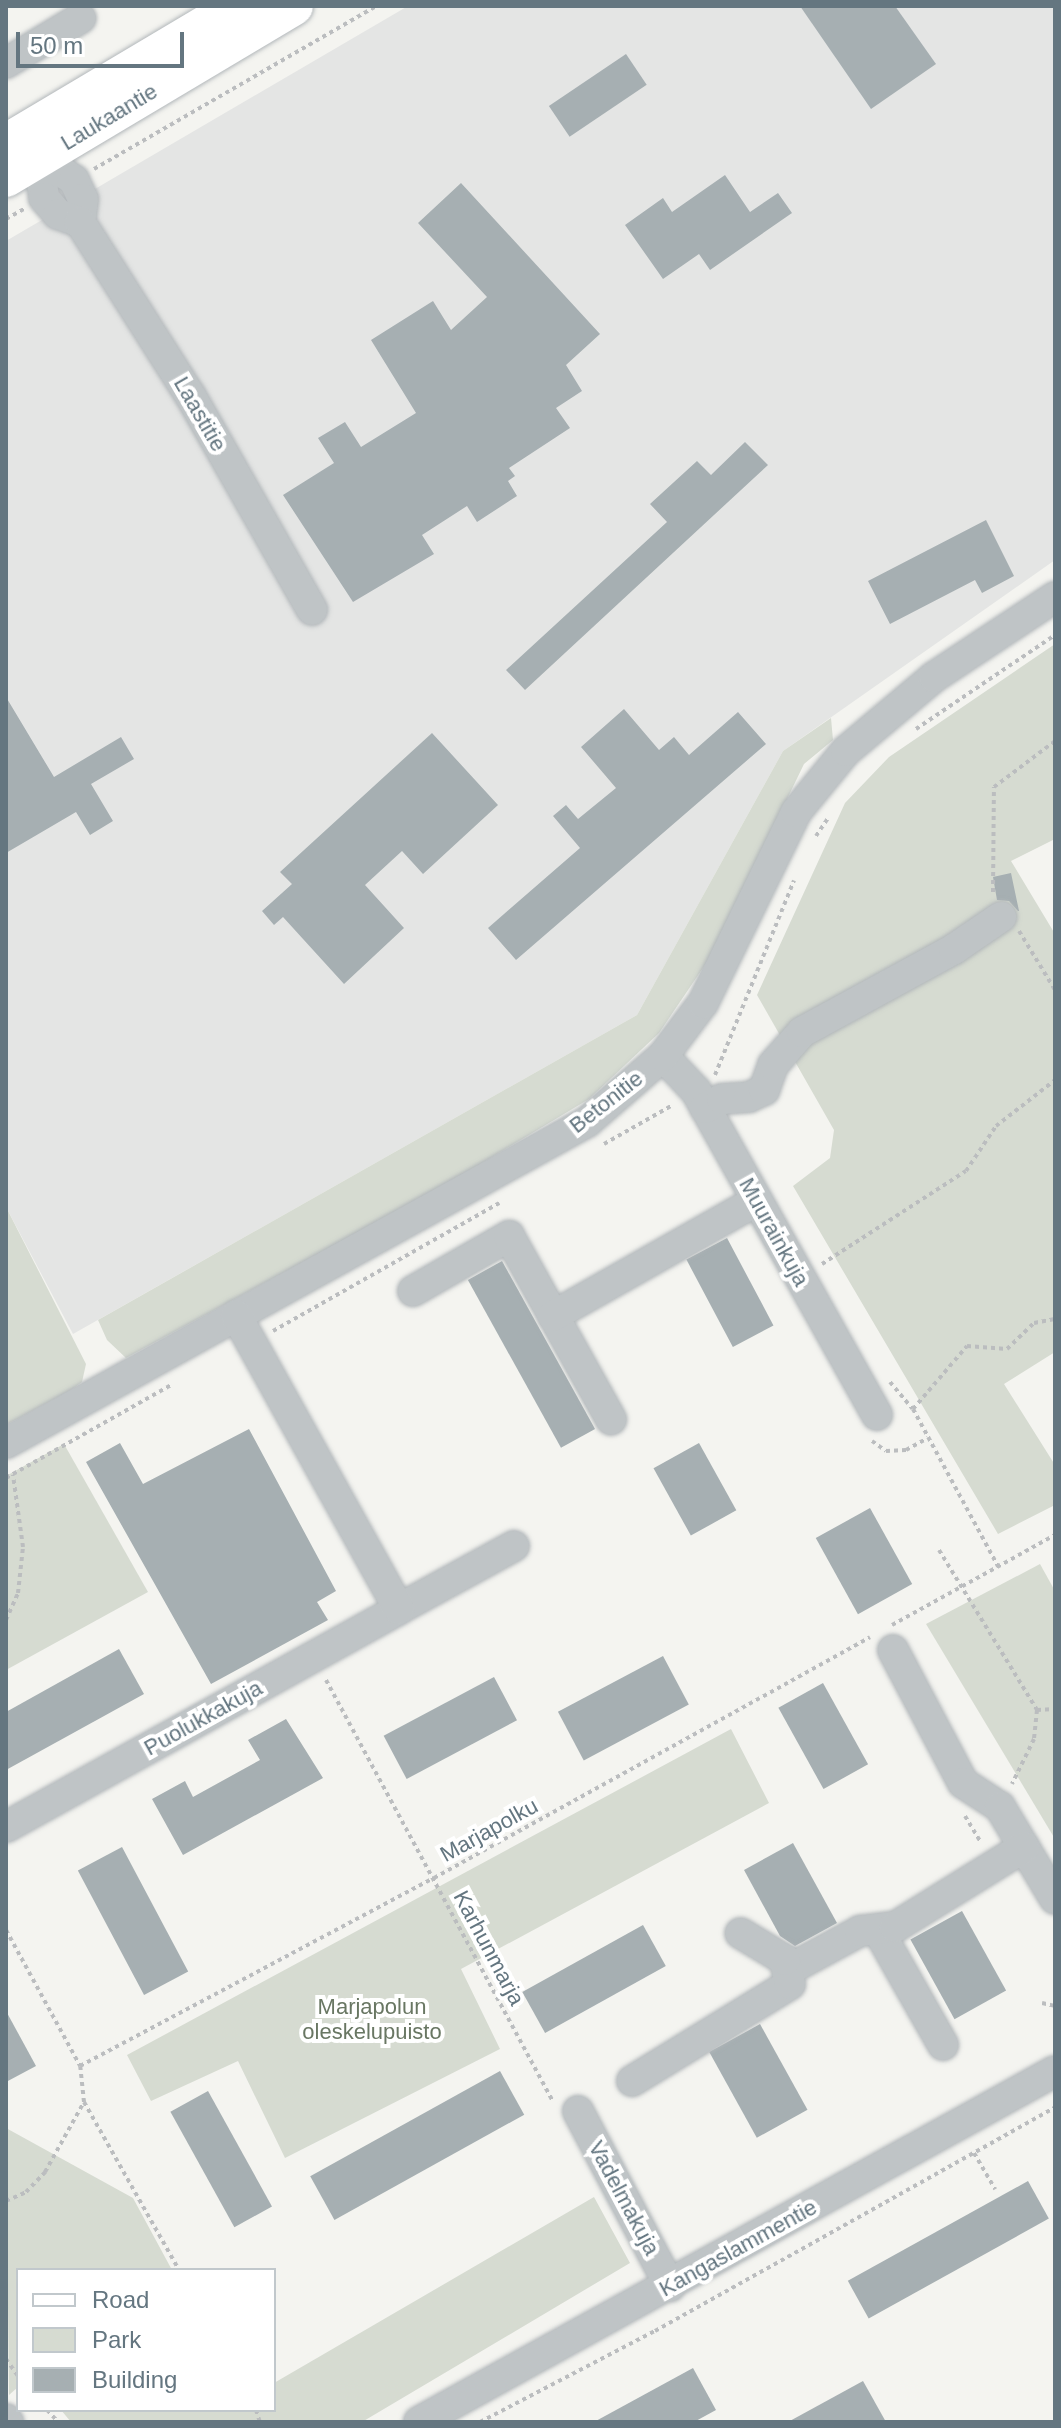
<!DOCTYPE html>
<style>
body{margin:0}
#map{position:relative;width:1061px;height:2428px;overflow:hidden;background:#f4f4f0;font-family:Helvetica,sans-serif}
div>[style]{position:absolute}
.built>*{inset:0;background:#e4e5e4}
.green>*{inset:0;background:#d6dbd1}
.building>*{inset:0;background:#a6afb2;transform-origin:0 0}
.path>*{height:4px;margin-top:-2px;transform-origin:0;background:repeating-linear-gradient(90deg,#bbbdbf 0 4px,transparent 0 8px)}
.roads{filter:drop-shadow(0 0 2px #b2b7ba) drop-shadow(0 0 2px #b2b7ba)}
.minor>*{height:30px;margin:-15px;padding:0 15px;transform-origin:15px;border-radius:15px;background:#bfc4c6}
.major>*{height:38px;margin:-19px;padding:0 19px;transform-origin:19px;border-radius:19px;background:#fff}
span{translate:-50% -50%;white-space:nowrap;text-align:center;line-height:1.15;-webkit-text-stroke:8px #fff;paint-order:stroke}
.street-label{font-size:22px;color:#647680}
.park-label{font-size:22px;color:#697763}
.frame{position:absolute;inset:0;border:8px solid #647680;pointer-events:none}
.legend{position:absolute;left:16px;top:2268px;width:260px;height:144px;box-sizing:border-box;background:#fff;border:2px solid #c1c8cc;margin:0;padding:10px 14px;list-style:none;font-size:24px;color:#647680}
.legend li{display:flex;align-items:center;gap:16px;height:40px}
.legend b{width:40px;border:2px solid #c1c8cc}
.scale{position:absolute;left:16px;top:32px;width:168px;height:36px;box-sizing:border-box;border:4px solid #647680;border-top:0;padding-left:10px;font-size:24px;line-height:28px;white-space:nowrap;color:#647680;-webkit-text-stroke:6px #fff;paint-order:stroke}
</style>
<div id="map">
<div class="built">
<i style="clip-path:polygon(408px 6px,1055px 6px,1055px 560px,783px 751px,637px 1015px,73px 1334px,6px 1207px,6px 241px)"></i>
</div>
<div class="green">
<i style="clip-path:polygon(1055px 644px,1055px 839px,1011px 861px,1055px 934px,1055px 1352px,1004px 1384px,1055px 1465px,1055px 1505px,998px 1534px,793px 1186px,830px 1158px,834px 1130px,757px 995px,845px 803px,889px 757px)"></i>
<i style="clip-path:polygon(831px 718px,833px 740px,804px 764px,711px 956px,659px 1033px,589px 1099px,445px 1185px,126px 1358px,107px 1340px,98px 1320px,637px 1015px,783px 751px)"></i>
<i style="clip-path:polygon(6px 1207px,86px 1364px,82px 1382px,71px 1390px,6px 1425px)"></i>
<i style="clip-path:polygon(64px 1444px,148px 1592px,6px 1670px,6px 1476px)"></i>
<i style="clip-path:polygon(1040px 1564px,1055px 1591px,1055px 1839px,926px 1624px)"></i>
<i style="clip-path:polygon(731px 1729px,769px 1803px,461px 1969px,500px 2049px,285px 2158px,238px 2061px,151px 2101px,127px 2055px)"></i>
<i style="clip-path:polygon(6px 2128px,133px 2198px,172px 2270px,18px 2270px,18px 2387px,9px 2395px)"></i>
<i style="clip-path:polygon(594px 2197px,630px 2263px,362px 2422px,71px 2422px,61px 2410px,274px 2410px,274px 2383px)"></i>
</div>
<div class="building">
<i style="clip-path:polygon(800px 6px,895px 6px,936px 64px,871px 109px)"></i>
<i style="left:626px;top:54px;width:37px;height:93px;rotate:56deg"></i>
<i style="clip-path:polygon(725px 175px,750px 212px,778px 193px,792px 213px,710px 270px,699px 254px,663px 279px,625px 225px,663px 198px,672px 212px)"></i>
<i style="clip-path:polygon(461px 183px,600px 334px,566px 365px,582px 391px,556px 408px,570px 428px,509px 468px,515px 476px,508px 481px,517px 496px,477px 522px,467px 506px,422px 535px,434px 554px,353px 602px,283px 495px,334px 463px,318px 438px,345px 422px,361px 447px,416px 413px,371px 340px,433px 301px,451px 330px,487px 297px,418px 223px)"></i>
<i style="clip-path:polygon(745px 442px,768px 465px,525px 690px,506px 670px,667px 522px,650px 504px,697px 461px,711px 475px)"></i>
<i style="clip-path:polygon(986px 520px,1014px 576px,982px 593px,975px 580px,890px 624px,868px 581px)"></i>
<i style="clip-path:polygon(6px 697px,54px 777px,121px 737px,134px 759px,91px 784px,113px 821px,90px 835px,76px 812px,6px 853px)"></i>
<i style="clip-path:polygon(624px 709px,659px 750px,674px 737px,689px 755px,738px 712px,766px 744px,516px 960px,488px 928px,580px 848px,553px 816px,566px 805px,578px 819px,616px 788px,581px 747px)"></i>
<i style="clip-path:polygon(432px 733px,498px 805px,423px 874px,402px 851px,365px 885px,404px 928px,344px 984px,283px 917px,274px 925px,262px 911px,292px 884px,280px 872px)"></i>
<i style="clip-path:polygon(1011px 873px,1019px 911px,1018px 911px,1009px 901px,997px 900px,993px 877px)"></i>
<i style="left:727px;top:1238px;width:99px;height:46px;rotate:62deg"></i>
<i style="left:502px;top:1261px;width:192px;height:39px;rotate:61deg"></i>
<i style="clip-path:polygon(249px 1429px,336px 1591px,317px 1602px,328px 1620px,211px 1684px,86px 1462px,120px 1443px,143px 1484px)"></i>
<i style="left:699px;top:1443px;width:77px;height:52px;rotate:61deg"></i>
<i style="left:870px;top:1508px;width:87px;height:62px;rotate:61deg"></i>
<i style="clip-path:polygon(119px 1649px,144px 1694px,6px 1770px,6px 1712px)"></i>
<i style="left:663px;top:1656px;width:55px;height:119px;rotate:62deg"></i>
<i style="left:494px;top:1677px;width:49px;height:125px;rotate:62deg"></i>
<i style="left:823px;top:1683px;width:93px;height:51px;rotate:61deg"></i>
<i style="clip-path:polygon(286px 1719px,323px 1778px,183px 1855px,152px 1799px,185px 1781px,193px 1797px,260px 1760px,248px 1740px)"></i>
<i style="clip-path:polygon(793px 1843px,837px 1923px,795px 1946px,780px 1936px,744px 1870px)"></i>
<i style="left:122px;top:1847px;width:141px;height:50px;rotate:62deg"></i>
<i style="left:962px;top:1911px;width:91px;height:59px;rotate:61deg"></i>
<i style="left:643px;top:1925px;width:47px;height:138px;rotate:61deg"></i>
<i style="clip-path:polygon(6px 2011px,36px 2066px,6px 2082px)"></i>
<i style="left:760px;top:2024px;width:98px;height:58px;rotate:61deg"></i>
<i style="left:500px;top:2071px;width:50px;height:217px;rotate:61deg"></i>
<i style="left:208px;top:2091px;width:132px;height:43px;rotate:61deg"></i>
<i style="left:1028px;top:2181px;width:43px;height:206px;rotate:61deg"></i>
<i style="clip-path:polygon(693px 2368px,716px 2410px,694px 2422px,594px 2422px)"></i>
<i style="clip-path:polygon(863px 2381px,886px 2422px,788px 2422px)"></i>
</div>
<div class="path">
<i style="left:94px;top:169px;width:326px;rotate:-30deg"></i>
<i style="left:6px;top:219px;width:21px;rotate:-29deg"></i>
<i style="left:916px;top:729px;width:168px;rotate:-34.1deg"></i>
<i style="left:816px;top:836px;width:23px;rotate:-56deg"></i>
<i style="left:993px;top:892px;width:105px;rotate:-89.5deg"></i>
<i style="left:994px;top:787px;width:76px;rotate:-37deg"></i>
<i style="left:1019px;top:931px;width:69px;rotate:58.6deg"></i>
<i style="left:715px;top:1075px;width:210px;rotate:-67.9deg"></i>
<i style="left:604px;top:1144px;width:79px;rotate:-29.5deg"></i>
<i style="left:822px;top:1264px;width:171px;rotate:-32.9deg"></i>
<i style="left:966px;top:1171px;width:54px;rotate:-56.3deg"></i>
<i style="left:996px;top:1126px;width:75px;rotate:-37.9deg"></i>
<i style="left:273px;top:1331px;width:260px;rotate:-29.5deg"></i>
<i style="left:890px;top:1382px;width:35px;rotate:50deg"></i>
<i style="left:913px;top:1409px;width:179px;rotate:61.6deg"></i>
<i style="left:913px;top:1409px;width:83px;rotate:-49.4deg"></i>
<i style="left:967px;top:1346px;width:40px;rotate:4.3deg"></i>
<i style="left:1007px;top:1349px;width:37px;rotate:-44deg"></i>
<i style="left:1034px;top:1323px;width:21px;rotate:-11deg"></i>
<i style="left:872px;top:1441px;width:17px;rotate:36deg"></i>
<i style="left:886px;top:1451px;width:20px;rotate:-3deg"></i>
<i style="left:906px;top:1450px;width:25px;rotate:-29deg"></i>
<i style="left:6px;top:1478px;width:189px;rotate:-29.4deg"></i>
<i style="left:939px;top:1550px;width:188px;rotate:58.5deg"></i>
<i style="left:1037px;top:1710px;width:29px;rotate:96deg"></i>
<i style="left:1034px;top:1739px;width:50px;rotate:116.1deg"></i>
<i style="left:6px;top:1620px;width:30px;rotate:-66deg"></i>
<i style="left:18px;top:1593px;width:46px;rotate:-83.8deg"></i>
<i style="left:23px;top:1547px;width:73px;rotate:-97.9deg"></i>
<i style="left:892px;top:1625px;width:186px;rotate:-28.9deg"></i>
<i style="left:326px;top:1680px;width:479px;rotate:61.7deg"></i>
<i style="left:1037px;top:1710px;width:18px;rotate:-3deg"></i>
<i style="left:965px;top:1816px;width:31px;rotate:59deg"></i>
<i style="left:6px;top:1930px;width:155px;rotate:61.4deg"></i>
<i style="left:1042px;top:2003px;width:13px;rotate:13deg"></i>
<i style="left:84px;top:2102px;width:193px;rotate:60.5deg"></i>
<i style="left:974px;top:2153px;width:42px;rotate:59.7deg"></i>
<i style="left:6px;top:2201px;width:22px;rotate:-24deg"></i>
<i style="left:26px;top:2192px;width:28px;rotate:-46deg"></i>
<i style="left:45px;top:2172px;width:80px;rotate:-60.9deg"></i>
<i style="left:84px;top:2102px;width:36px;rotate:-96deg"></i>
<i style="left:80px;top:2066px;width:401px;rotate:-28deg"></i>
<i style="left:434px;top:1878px;width:498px;rotate:-28.9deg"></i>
<i style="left:6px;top:2359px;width:21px;rotate:55deg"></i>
<i style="left:47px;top:2410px;width:16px;rotate:47deg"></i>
<i style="left:256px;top:2410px;width:13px;rotate:72deg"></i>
<i style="left:480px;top:2422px;width:197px;rotate:-27.5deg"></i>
<i style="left:655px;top:2331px;width:458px;rotate:-29.2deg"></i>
</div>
<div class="roads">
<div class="minor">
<i style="left:6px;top:63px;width:87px;rotate:-31deg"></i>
<i style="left:31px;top:144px;width:15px;rotate:58deg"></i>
<i style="left:39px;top:157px;width:42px;rotate:33.3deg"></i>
<i style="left:74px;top:180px;width:21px;rotate:65deg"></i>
<i style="left:83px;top:199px;width:23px;rotate:97deg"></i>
<i style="left:39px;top:157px;width:41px;rotate:83deg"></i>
<i style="left:44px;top:198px;width:21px;rotate:49deg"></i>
<i style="left:58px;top:214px;width:23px;rotate:20deg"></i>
<i style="left:80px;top:222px;width:205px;rotate:57.6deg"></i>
<i style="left:190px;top:395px;width:247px;rotate:60.4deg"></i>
<i style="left:663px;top:1056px;width:48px;rotate:46.7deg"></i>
<i style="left:696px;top:1091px;width:371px;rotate:60.8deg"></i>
<i style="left:705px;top:1108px;width:19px;rotate:-28deg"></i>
<i style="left:722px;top:1099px;width:27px;rotate:-4deg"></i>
<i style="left:749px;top:1097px;width:17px;rotate:-25deg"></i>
<i style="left:764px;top:1090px;width:27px;rotate:-70deg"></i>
<i style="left:773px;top:1065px;width:44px;rotate:-48.7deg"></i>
<i style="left:802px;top:1032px;width:173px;rotate:-28.6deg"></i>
<i style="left:954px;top:949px;width:57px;rotate:-34.2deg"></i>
<i style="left:413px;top:1291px;width:111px;rotate:-29.8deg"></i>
<i style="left:509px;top:1236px;width:210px;rotate:60.9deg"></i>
<i style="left:553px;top:1316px;width:217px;rotate:-29.5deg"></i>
<i style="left:6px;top:1443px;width:664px;rotate:-28.92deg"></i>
<i style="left:587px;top:1122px;width:101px;rotate:-41deg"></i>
<i style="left:663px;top:1056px;width:66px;rotate:-53deg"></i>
<i style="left:703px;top:1003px;width:212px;rotate:-64deg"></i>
<i style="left:796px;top:812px;width:79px;rotate:-50.7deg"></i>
<i style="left:846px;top:751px;width:115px;rotate:-40.1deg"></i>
<i style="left:934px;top:677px;width:145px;rotate:-33.5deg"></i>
<i style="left:399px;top:1609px;width:131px;rotate:-28.7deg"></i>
<i style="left:893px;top:1650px;width:150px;rotate:62.2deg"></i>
<i style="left:963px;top:1783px;width:44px;rotate:33deg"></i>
<i style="left:1000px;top:1807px;width:107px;rotate:59.1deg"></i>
<i style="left:6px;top:1827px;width:449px;rotate:-29deg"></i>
<i style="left:399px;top:1609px;width:336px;rotate:-119deg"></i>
<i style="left:878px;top:1930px;width:132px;rotate:60.5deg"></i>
<i style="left:790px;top:1969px;width:80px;rotate:-28.5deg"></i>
<i style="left:860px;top:1931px;width:35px;rotate:-7deg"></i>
<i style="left:895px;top:1927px;width:152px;rotate:-31.8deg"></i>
<i style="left:632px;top:2081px;width:185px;rotate:-31.5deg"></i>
<i style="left:790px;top:1984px;width:25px;rotate:-102deg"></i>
<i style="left:785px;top:1960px;width:52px;rotate:-149deg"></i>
<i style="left:578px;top:2111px;width:198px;rotate:62.3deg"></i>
<i style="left:6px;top:2419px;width:4px;rotate:56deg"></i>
<i style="left:419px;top:2422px;width:726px;rotate:-28.89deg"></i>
</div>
<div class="major">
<i style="left:6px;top:143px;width:269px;rotate:-30.7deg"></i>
<i style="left:6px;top:178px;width:335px;rotate:-30.8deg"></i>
</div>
</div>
<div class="street-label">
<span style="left:109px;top:117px;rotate:-31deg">Laukaantie</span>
<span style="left:200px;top:414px;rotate:60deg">Laastitie</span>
<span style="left:606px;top:1102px;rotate:-38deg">Betonitie</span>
<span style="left:774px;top:1232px;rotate:61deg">Muurainkuja</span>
<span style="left:203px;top:1718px;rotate:-29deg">Puolukkakuja</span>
<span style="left:489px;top:1830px;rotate:-29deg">Marjapolku</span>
<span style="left:489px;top:1948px;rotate:62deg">Karhunmarja</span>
<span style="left:624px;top:2198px;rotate:62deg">Vadelmakuja</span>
<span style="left:738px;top:2248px;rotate:-29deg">Kangaslammentie</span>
</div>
<div class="park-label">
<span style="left:372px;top:2019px">Marjapolun<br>oleskelupuisto</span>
</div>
<div class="frame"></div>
<ul class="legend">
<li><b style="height:10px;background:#fff"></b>Road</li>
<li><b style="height:22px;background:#d6dbd1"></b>Park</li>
<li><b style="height:22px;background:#a6afb2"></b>Building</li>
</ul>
<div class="scale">50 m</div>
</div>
